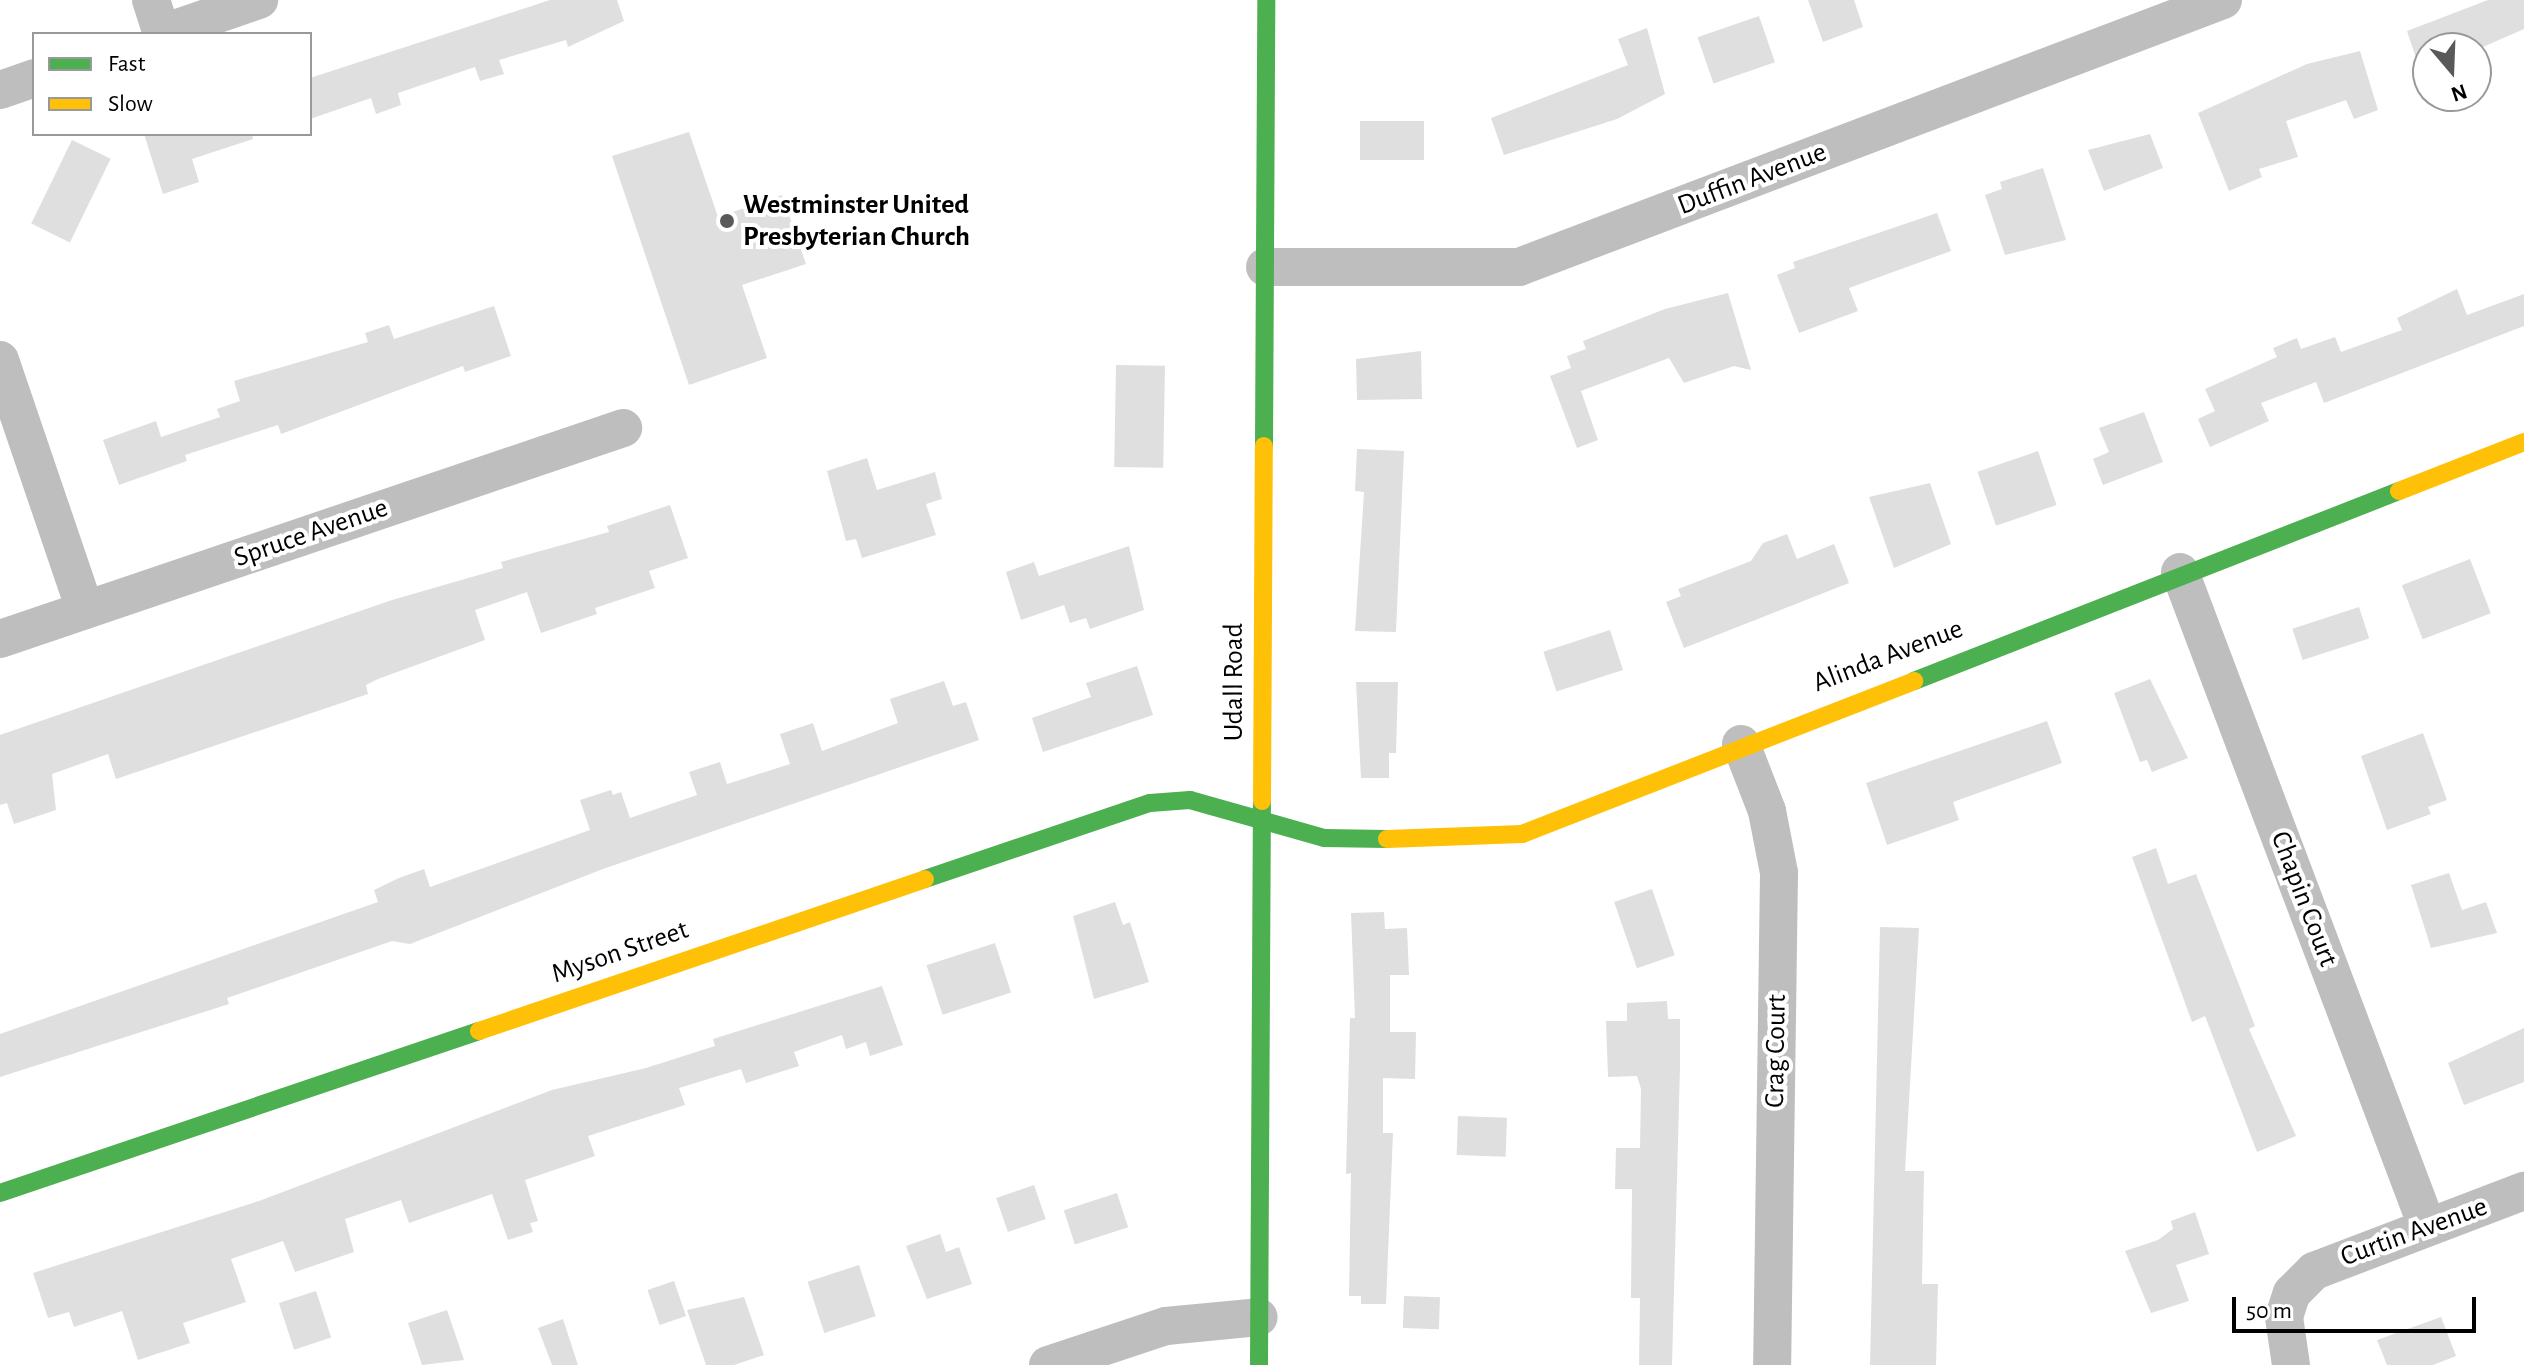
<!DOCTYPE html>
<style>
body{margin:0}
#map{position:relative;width:2524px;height:1365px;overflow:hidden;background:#fff;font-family:"Alegreya Sans",sans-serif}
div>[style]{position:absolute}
.building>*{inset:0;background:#dfdfdf;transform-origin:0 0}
.street>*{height:38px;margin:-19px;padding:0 19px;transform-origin:19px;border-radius:19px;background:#bebebe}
.fast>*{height:18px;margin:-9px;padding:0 9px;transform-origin:9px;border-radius:9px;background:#4caf50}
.slow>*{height:18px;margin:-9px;padding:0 9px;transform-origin:9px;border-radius:9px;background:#ffc107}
.dots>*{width:22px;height:22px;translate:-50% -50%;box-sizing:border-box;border:4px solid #fff;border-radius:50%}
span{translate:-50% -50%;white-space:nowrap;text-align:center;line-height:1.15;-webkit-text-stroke:8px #fff;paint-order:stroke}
.street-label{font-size:28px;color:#000}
.poi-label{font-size:28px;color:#000;font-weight:700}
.left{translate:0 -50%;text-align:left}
.legend{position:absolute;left:32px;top:32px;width:280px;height:104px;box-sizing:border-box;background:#fff;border:2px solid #999;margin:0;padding:10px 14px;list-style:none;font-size:24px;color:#000}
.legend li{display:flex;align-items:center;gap:16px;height:40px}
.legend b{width:40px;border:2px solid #999}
.north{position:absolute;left:2412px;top:32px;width:80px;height:80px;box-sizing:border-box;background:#fff;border:2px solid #999;border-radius:50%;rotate:161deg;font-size:22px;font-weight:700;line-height:32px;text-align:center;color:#000}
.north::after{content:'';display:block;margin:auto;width:28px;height:36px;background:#595959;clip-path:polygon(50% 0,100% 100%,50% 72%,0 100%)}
.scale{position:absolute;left:2232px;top:1297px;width:244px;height:36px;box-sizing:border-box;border:4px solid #000;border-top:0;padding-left:10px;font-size:24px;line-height:28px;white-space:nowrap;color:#000;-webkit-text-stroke:6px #fff;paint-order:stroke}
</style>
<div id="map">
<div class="building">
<i style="clip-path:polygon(550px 0,617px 0,624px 21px,568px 47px,566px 40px,499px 60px,504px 74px,480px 81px,475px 67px,398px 93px,401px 105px,376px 114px,371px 98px,310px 119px,310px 78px)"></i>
<i style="clip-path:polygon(1808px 0,1854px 0,1863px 27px,1823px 42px)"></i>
<i style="clip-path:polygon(2488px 0,2524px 0,2524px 29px,2476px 50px,2428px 48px,2428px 67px,2420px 70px,2407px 31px)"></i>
<i style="left:1759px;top:16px;width:49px;height:65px;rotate:71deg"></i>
<i style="clip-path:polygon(1647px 28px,1665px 94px,1617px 119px,1504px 155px,1491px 118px,1628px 65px,1618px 39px)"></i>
<i style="clip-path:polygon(2360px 51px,2378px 110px,2354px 119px,2346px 100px,2286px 121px,2298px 157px,2259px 169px,2262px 177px,2229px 191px,2198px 113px,2307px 64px)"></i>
<i style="left:1360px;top:121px;width:64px;height:39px"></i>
<i style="clip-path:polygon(689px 132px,718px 217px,782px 195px,806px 264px,742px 285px,767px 358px,689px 385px,612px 156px)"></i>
<i style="clip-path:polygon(144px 134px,252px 134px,253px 139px,192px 159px,199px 182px,163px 194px)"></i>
<i style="clip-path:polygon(2150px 134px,2163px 168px,2104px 191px,2088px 150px)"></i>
<i style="left:72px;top:140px;width:43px;height:93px;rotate:26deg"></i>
<i style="clip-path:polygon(2043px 168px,2066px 240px,2005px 255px,1985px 195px,2002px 189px,2000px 182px)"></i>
<i style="clip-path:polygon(1937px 213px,1951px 251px,1849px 288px,1858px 311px,1799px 333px,1777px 275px,1795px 268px,1793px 262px)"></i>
<i style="clip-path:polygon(2457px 289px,2467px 315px,2524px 294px,2524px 326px,2324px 403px,2316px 382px,2261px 403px,2269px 421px,2210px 447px,2198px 419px,2215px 411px,2205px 389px,2277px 357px,2273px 348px,2297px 338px,2301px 349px,2335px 337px,2341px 352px,2402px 330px,2397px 318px)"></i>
<i style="clip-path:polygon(1728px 293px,1751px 370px,1734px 366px,1684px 383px,1669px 358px,1581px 391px,1598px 440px,1577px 448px,1550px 376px,1571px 368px,1567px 356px,1586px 349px,1583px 341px,1665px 309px)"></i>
<i style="clip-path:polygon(494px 306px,511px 356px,465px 372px,463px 366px,281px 434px,278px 425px,185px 455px,187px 461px,119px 485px,103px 440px,156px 421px,161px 437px,220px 417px,217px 409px,240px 401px,234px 381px,368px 342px,365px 333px,389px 325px,394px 339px)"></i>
<i style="clip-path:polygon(1421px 351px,1422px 399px,1357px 400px,1356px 359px)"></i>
<i style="left:1116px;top:365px;width:49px;height:102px;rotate:1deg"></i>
<i style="clip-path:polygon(2144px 412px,2163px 462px,2103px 485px,2093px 459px,2109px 452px,2099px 428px)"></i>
<i style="clip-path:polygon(1357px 449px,1404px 451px,1396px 632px,1355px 631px,1364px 492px,1355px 491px)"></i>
<i style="left:2038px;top:451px;width:57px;height:64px;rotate:71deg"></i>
<i style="clip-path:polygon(867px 458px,877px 490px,935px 472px,942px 499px,926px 504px,936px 535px,862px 558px,856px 539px,846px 541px,827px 471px)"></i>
<i style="clip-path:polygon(1930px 483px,1951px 544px,1894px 568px,1869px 497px)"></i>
<i style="clip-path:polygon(670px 505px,688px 558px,649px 571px,655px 588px,595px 608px,597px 614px,541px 633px,527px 592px,475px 610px,485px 640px,378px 679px,366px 685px,368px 694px,116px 779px,108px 754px,52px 774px,56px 810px,14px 824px,7px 803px,0 805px,0 735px,392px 600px,503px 568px,501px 562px,609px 532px,607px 526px)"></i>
<i style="clip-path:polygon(1787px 534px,1797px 559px,1834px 544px,1849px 583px,1684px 648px,1666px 602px,1681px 596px,1678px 589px,1751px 561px,1763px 543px)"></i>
<i style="clip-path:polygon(1129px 546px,1144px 610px,1090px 629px,1086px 618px,1070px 623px,1064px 605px,1021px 620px,1006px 572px,1034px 562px,1039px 576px)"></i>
<i style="left:2470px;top:559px;width:58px;height:73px;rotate:69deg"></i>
<i style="left:2359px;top:607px;width:33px;height:70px;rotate:72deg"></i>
<i style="left:1610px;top:630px;width:42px;height:70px;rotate:72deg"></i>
<i style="clip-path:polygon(1137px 666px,1153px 715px,1043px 752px,1032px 718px,1091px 697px,1086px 683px)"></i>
<i style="clip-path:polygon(2150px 679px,2188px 758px,2152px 772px,2147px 760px,2140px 762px,2114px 693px)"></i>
<i style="clip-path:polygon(944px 681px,953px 706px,966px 702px,979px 740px,603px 869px,410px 944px,392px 941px,227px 998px,229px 1004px,0 1077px,0 1034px,378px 902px,374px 890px,399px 878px,424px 869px,430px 887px,590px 830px,580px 800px,611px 790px,613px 795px,621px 792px,630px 818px,697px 795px,689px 772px,720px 762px,727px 784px,790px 764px,780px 734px,813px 723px,822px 751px,898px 723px,890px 699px)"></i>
<i style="clip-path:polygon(1356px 682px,1398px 682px,1396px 753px,1389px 753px,1389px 778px,1361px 778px)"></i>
<i style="clip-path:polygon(2047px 721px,2062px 763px,1953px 802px,1959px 820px,1887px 845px,1866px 783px)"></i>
<i style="clip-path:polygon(2423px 733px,2447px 800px,2428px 807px,2431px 814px,2387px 830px,2361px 756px)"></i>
<i style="clip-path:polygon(2156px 848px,2168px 884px,2196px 874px,2255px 1026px,2249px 1029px,2296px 1136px,2257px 1152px,2205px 1016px,2192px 1022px,2132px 857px)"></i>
<i style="clip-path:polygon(2449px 873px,2462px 910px,2486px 902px,2497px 933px,2431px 948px,2411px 885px)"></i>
<i style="left:1652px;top:889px;width:70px;height:40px;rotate:71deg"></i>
<i style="clip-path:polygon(1115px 902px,1123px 925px,1130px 922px,1149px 982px,1094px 999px,1073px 916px)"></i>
<i style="clip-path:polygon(1384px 912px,1385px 929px,1407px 928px,1409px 975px,1390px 975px,1390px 1032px,1416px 1032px,1415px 1079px,1383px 1078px,1383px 1133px,1393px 1133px,1386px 1304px,1361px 1304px,1361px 1296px,1349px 1296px,1351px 1173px,1346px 1174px,1350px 1018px,1355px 1018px,1351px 913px)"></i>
<i style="clip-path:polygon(1880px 927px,1919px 928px,1905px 1171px,1924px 1171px,1922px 1284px,1938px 1284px,1936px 1365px,1870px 1365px)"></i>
<i style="left:995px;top:943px;width:52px;height:72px;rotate:72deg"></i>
<i style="clip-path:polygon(882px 986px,903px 1045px,870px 1056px,866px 1042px,846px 1049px,842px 1035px,794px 1052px,799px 1066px,746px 1083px,741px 1069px,679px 1088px,685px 1105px,588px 1136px,595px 1156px,525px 1180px,538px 1221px,530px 1223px,533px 1232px,508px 1240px,492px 1194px,409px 1223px,401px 1200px,345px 1219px,354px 1252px,295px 1272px,283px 1241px,231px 1259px,246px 1302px,183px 1323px,190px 1343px,138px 1360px,122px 1311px,74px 1327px,69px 1312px,48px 1318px,33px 1273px,259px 1201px,552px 1090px,646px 1068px,715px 1046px,713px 1039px)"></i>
<i style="clip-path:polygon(1667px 1001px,1668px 1019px,1680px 1019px,1680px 1067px,1672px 1365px,1639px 1365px,1640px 1298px,1631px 1298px,1632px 1189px,1615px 1189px,1616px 1148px,1640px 1148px,1641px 1089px,1637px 1076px,1608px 1077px,1606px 1021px,1627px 1021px,1627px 1003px)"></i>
<i style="clip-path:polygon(2524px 1028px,2524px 1082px,2464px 1105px,2448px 1063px)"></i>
<i style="left:1458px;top:1116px;width:49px;height:39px;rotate:2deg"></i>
<i style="left:1034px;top:1185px;width:36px;height:40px;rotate:71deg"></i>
<i style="left:1117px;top:1193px;width:36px;height:56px;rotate:72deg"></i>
<i style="clip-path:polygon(2195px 1212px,2209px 1254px,2176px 1265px,2189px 1301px,2151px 1313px,2125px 1251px,2158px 1240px,2173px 1229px,2171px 1221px)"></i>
<i style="clip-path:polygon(940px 1234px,946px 1252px,959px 1247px,972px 1284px,927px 1299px,906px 1246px)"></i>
<i style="left:859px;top:1265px;width:54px;height:54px;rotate:72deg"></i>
<i style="left:674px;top:1281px;width:37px;height:28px;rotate:71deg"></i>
<i style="left:316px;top:1291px;width:49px;height:39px;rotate:72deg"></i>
<i style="left:1404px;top:1296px;width:36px;height:32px;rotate:2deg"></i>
<i style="clip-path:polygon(744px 1297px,764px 1355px,734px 1365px,706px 1365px,687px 1310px)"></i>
<i style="clip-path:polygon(447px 1310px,464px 1360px,422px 1365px,408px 1323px)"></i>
<i style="clip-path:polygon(2441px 1317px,2456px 1356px,2433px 1365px,2387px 1365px,2377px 1340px)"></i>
<i style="clip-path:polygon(563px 1319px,578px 1365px,552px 1365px,538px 1328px)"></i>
</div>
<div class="street">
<i style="left:151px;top:0;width:35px;rotate:72deg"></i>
<i style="left:160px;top:34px;width:105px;rotate:-19deg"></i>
<i style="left:0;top:90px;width:36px;rotate:-19deg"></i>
<i style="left:1265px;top:267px;width:254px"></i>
<i style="left:1519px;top:267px;width:753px;rotate:-20.77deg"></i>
<i style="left:0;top:360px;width:264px;rotate:71.2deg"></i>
<i style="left:2180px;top:572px;width:699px;rotate:69.31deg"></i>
<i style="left:0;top:639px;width:658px;rotate:-18.71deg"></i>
<i style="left:1741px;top:744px;width:72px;rotate:68.8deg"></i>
<i style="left:1767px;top:811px;width:63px;rotate:79deg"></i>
<i style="left:1779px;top:873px;width:492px;rotate:90.8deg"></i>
<i style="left:1048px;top:1365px;width:124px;rotate:-18.3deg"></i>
<i style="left:1166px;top:1326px;width:93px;rotate:-5.5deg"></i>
<i style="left:2291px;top:1365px;width:49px;rotate:-98.3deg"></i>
<i style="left:2284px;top:1317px;width:25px;rotate:-72deg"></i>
<i style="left:2292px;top:1293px;width:31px;rotate:-45deg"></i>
<i style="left:2314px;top:1271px;width:225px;rotate:-20.9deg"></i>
</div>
<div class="fast">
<i style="left:1264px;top:446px;width:446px;rotate:-89.7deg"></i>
<i style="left:1914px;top:681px;width:521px;rotate:-21.39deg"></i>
<i style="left:925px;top:879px;width:237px;rotate:-18.7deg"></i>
<i style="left:1150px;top:803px;width:40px;rotate:-4.3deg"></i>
<i style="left:1190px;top:800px;width:139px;rotate:15.8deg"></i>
<i style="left:1324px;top:838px;width:63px;rotate:0.9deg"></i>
<i style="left:0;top:1193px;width:506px;rotate:-18.69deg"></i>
<i style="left:1259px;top:1365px;width:564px;rotate:-89.7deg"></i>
</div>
<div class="slow">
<i style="left:2399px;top:491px;width:134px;rotate:-21.4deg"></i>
<i style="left:1262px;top:801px;width:355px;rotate:-89.7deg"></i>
<i style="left:1387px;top:839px;width:135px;rotate:-2.1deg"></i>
<i style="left:1522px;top:834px;width:421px;rotate:-21.3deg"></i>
<i style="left:479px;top:1031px;width:471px;rotate:-18.8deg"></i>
</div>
<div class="dots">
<i style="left:727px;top:221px;background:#595959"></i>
</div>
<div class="street-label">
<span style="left:1752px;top:179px;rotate:-21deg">Duffin Avenue</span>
<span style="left:311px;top:533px;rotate:-19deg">Spruce Avenue</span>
<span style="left:1888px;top:656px;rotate:-21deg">Alinda Avenue</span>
<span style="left:1234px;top:682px;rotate:-90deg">Udall Road</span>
<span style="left:2304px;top:899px;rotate:69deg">Chapin Court</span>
<span style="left:620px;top:952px;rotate:-19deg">Myson Street</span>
<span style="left:1776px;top:1051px;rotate:-89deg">Crag Court</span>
<span style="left:2414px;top:1232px;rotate:-20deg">Curtin Avenue</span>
</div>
<div class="poi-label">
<span class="left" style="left:743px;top:221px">Westminster United<br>Presbyterian Church</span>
</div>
<ul class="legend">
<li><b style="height:10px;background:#4caf50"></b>Fast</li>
<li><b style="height:10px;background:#ffc107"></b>Slow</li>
</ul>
<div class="north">N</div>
<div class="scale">50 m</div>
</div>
